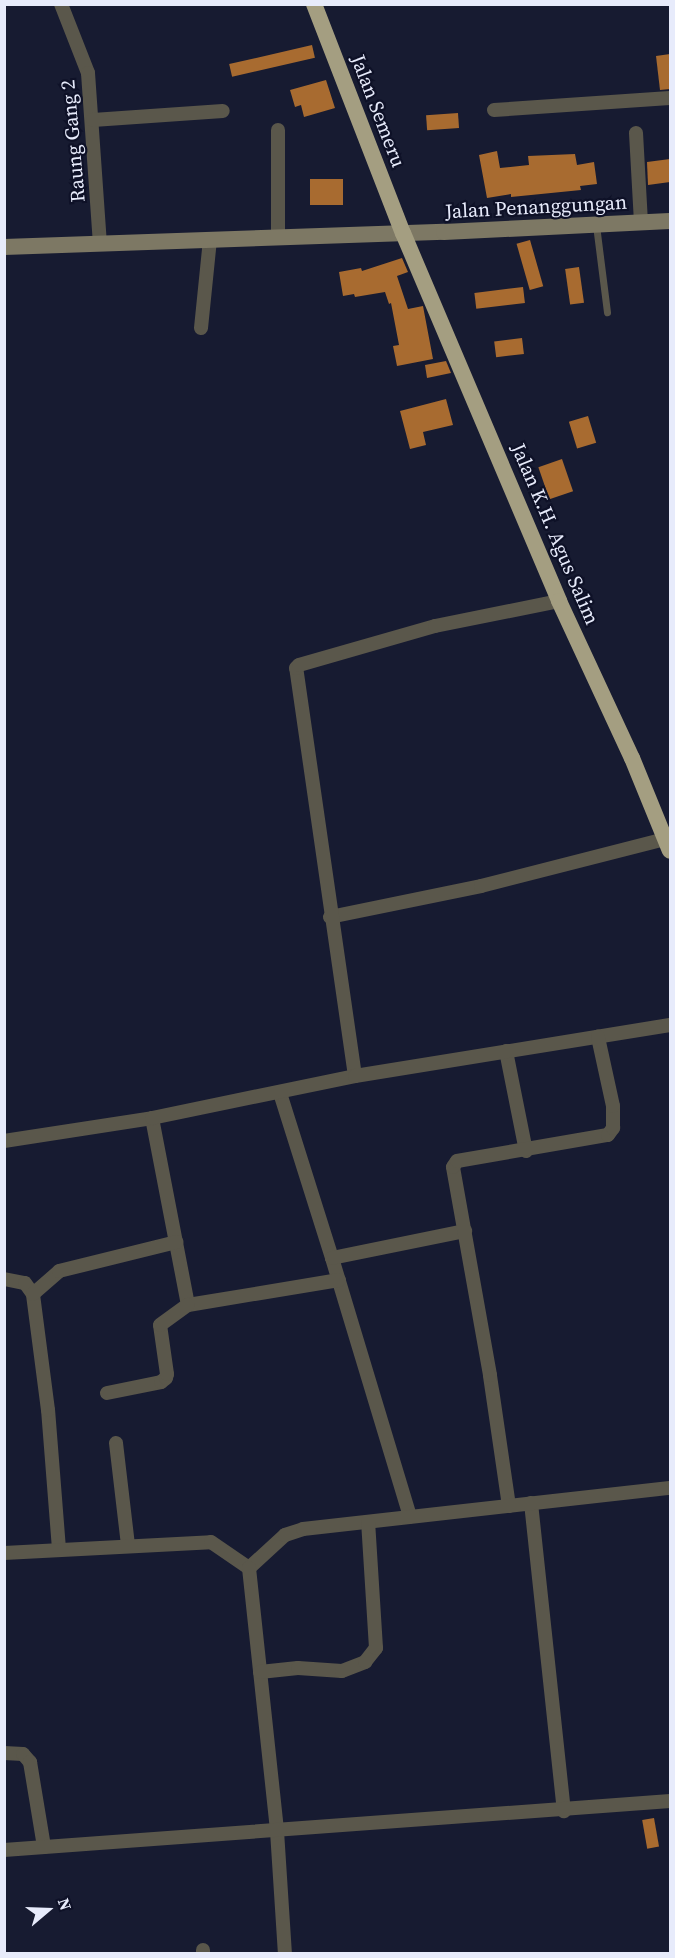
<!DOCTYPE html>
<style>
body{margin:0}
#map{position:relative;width:675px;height:1958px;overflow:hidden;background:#171b31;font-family:"Source Serif 4",serif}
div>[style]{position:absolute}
.building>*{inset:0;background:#a86b30;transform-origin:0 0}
.service>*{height:7px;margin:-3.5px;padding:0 3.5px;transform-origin:3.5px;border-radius:3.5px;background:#5a574b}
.minor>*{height:14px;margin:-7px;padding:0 7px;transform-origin:7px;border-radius:7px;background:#5a574b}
.secondary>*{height:16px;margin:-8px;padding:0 8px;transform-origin:8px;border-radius:8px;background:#7d7864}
.trunk>*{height:16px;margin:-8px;padding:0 8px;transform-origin:8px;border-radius:8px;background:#a49e81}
span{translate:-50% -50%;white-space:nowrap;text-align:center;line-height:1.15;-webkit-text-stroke:4.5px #0e1127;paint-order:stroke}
.street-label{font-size:20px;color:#e7ebfb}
.frame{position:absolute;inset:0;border:6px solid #e7ebfb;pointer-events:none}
.north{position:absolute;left:18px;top:1880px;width:60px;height:60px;-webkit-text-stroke:4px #0e1127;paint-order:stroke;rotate:71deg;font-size:16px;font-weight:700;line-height:24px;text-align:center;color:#e7ebfb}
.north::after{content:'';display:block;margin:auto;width:21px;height:27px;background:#e7ebfb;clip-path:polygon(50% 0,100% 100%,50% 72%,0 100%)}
</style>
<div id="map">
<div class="building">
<i style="left:312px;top:45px;width:13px;height:85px;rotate:77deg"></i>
<i style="clip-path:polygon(670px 54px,670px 89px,660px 90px,656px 56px)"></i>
<i style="clip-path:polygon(326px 80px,335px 108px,304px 117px,301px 105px,295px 107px,290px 90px)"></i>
<i style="left:458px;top:113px;width:15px;height:32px;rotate:86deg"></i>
<i style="clip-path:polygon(497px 151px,500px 168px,529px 165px,528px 156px,575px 154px,577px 165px,594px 162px,597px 184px,580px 186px,581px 190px,511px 197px,511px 194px,487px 198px,479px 155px)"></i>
<i style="clip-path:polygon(670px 159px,670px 182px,648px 185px,647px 162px)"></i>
<i style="left:343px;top:179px;width:26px;height:33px;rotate:90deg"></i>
<i style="left:530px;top:240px;width:48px;height:14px;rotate:74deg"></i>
<i style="clip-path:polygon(402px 258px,408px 272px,397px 276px,408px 309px,423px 306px,433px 359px,397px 366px,393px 346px,399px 345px,391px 303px,389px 304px,385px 292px,355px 297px,354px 294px,343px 296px,339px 272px,361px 268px,362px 271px)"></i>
<i style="left:579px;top:267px;width:36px;height:14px;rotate:82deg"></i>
<i style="left:523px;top:287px;width:16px;height:49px;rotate:83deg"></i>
<i style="left:522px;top:338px;width:16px;height:28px;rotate:83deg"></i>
<i style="clip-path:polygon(446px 361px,451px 373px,427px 378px,425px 365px)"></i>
<i style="clip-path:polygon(446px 399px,453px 425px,423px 432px,426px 445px,410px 449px,400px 411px)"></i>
<i style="left:588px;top:416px;width:28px;height:20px;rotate:73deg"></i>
<i style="left:562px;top:459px;width:34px;height:25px;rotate:71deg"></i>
<i style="left:654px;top:1818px;width:29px;height:12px;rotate:80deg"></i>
</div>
<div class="service">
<i style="left:596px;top:225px;width:88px;rotate:82.8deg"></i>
</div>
<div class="minor">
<i style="left:61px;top:4px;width:74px;rotate:68.6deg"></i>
<i style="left:88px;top:73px;width:171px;rotate:86deg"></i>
<i style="left:494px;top:110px;width:176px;rotate:-3.9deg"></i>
<i style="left:93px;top:120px;width:130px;rotate:-4deg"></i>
<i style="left:636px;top:133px;width:90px;rotate:86.8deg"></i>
<i style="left:278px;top:238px;width:108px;rotate:-90deg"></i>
<i style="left:201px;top:328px;width:88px;rotate:-84.2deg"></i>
<i style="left:330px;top:917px;width:154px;rotate:-11.6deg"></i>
<i style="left:481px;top:886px;width:191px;rotate:-14.3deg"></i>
<i style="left:506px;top:1051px;width:102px;rotate:78.7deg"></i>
<i style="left:355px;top:1076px;width:412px;rotate:-98.2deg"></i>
<i style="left:296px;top:668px;width:4px;rotate:-45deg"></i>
<i style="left:299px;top:665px;width:141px;rotate:-16deg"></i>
<i style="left:435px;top:626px;width:126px;rotate:-11.4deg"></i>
<i style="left:280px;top:1093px;width:173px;rotate:72.5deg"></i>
<i style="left:332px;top:1258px;width:270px;rotate:73.2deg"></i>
<i style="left:152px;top:1118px;width:190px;rotate:79.1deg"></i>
<i style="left:188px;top:1305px;width:153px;rotate:-9.4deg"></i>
<i style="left:4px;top:1141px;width:150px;rotate:-8.8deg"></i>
<i style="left:152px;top:1118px;width:207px;rotate:-11.7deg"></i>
<i style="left:355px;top:1076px;width:319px;rotate:-9.2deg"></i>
<i style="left:332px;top:1258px;width:136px;rotate:-11.5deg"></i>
<i style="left:4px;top:1279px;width:21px;rotate:11deg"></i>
<i style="left:25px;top:1283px;width:14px;rotate:54deg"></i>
<i style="left:107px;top:1393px;width:55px;rotate:-11.5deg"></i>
<i style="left:161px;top:1382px;width:6px;rotate:-39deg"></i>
<i style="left:166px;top:1378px;width:4px;rotate:-76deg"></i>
<i style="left:167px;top:1374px;width:49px;rotate:-98.1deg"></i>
<i style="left:160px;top:1325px;width:34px;rotate:-36deg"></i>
<i style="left:116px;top:1443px;width:103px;rotate:83.3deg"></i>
<i style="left:531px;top:1503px;width:310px;rotate:83.9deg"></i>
<i style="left:509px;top:1506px;width:132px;rotate:-98.3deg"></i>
<i style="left:490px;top:1375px;width:211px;rotate:-100.1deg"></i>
<i style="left:453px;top:1167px;width:7px;rotate:-56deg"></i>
<i style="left:457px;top:1161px;width:153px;rotate:-9.8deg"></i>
<i style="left:608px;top:1135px;width:9px;rotate:-54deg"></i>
<i style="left:613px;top:1128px;width:22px;rotate:-90deg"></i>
<i style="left:613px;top:1106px;width:71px;rotate:-102.3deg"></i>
<i style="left:59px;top:1549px;width:139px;rotate:-94.5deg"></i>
<i style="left:48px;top:1410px;width:117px;rotate:-97.4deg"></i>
<i style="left:33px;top:1294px;width:35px;rotate:-41deg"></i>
<i style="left:59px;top:1271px;width:121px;rotate:-13.9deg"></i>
<i style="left:4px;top:1553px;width:207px;rotate:-3deg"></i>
<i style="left:211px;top:1542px;width:46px;rotate:34.4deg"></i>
<i style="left:249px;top:1568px;width:49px;rotate:-42.5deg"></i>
<i style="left:285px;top:1535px;width:19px;rotate:-18deg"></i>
<i style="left:303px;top:1529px;width:369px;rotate:-6.4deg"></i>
<i style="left:249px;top:1568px;width:264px;rotate:83.9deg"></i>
<i style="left:277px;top:1831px;width:123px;rotate:86.3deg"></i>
<i style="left:260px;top:1672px;width:38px;rotate:-6deg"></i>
<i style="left:298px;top:1668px;width:44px;rotate:3.9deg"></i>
<i style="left:342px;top:1671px;width:25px;rotate:-21deg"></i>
<i style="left:365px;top:1662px;width:18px;rotate:-52deg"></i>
<i style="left:376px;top:1648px;width:126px;rotate:-93.6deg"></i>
<i style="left:4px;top:1753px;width:19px;rotate:3deg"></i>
<i style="left:23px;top:1754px;width:11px;rotate:49deg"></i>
<i style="left:30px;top:1762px;width:86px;rotate:80.6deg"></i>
<i style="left:4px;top:1850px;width:668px;rotate:-4.21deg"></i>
<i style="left:203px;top:1950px;width:4px;rotate:90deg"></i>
</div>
<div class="secondary">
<i style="left:4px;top:247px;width:440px;rotate:-2deg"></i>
<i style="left:444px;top:232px;width:226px;rotate:-2.8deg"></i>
</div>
<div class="trunk">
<i style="left:314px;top:4px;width:246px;rotate:68.8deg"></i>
<i style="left:403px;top:233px;width:400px;rotate:67deg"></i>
<i style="left:559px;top:601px;width:173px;rotate:65.1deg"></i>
<i style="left:632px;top:758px;width:100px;rotate:67.8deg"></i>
</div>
<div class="street-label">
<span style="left:378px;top:111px;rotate:69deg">Jalan Semeru</span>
<span style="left:73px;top:141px;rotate:-95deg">Raung Gang 2</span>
<span style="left:536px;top:207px;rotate:-3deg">Jalan Penanggungan</span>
<span style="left:555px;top:534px;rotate:67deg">Jalan K.H. Agus Salim</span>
</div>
<div class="frame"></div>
<div class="north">N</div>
</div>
